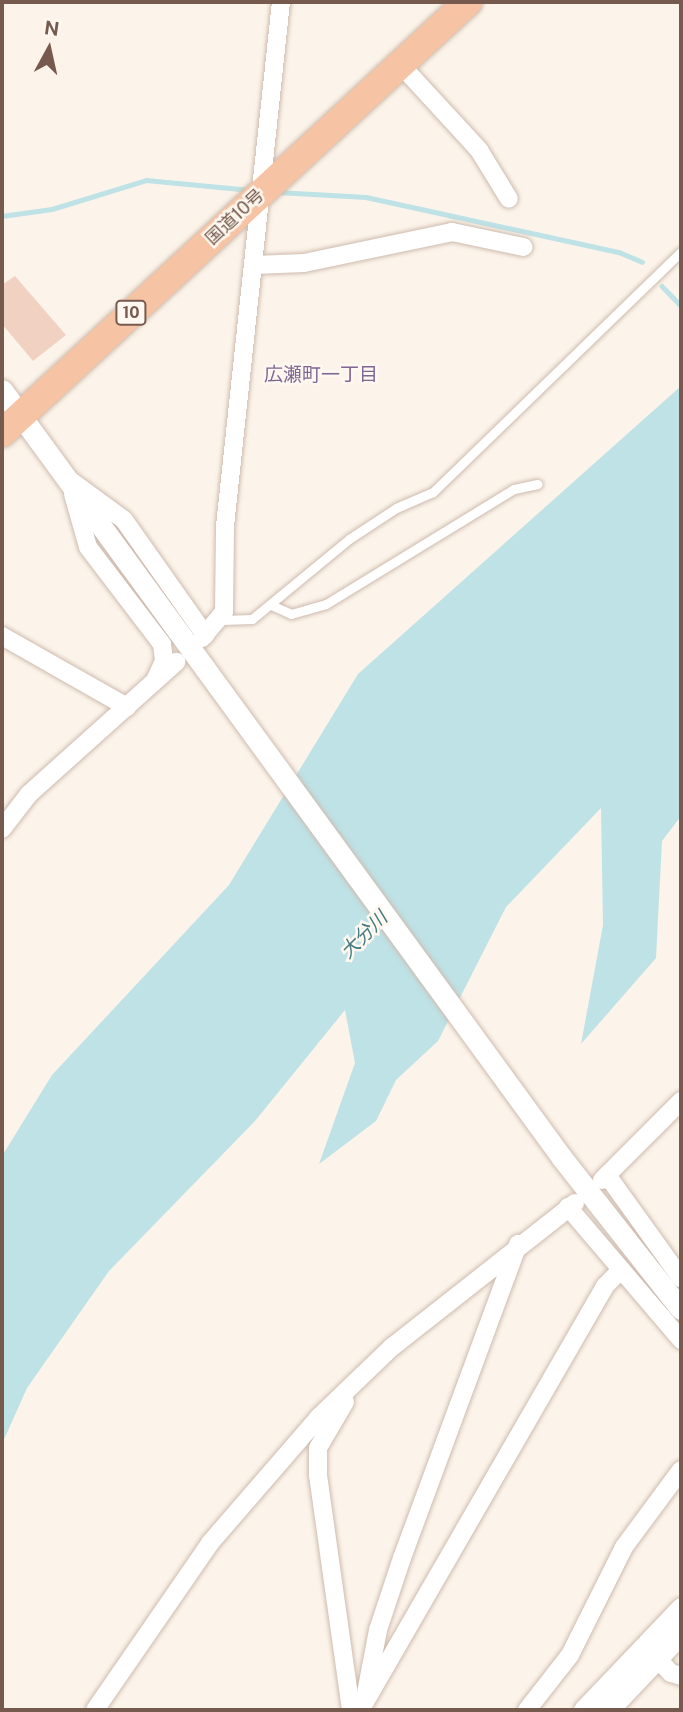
<!DOCTYPE html>
<meta charset="utf-8">
<style>
body{margin:0}
#map{position:relative;width:683px;height:1712px;overflow:hidden;background:#fcf4ea;font-family:"Public Sans","Noto Sans JP",sans-serif}
div>[style]{position:absolute}
.water>*{inset:0;background:#bee2e6}
.stream>*{height:4.5px;margin:-2.25px;padding:0 2.25px;transform-origin:2.25px;border-radius:2.25px;background:#bee2e6}
.building>*{inset:0;background:#f1d2c2}
.roads{filter:drop-shadow(0 0 2px #cebbaf) drop-shadow(0 0 2px #cebbaf)}
.service>*{height:9px;margin:-4.5px;padding:0 4.5px;transform-origin:4.5px;border-radius:4.5px;background:#fff}
.minor>*{height:18px;margin:-9px;padding:0 9px;transform-origin:9px;border-radius:9px;background:#fff}
.tertiary>*{height:21px;margin:-10.5px;padding:0 10.5px;transform-origin:10.5px;border-radius:10.5px;background:#fff}
.trunk>*{height:28px;margin:-14px;padding:0 14px;transform-origin:14px;border-radius:14px;background:#f6c4a4}
span{translate:-50% -50%;white-space:nowrap;text-align:center;line-height:1.15;-webkit-text-stroke:5px #fef8f0;paint-order:stroke}
.shield-label span{padding:2px 5px;background:#fef8f0;border:2px solid;border-radius:5px;-webkit-text-stroke-width:0}
.shield-label{font-size:16px;color:#765a4d;font-weight:700}
.street-label{font-size:18px;color:#765a4d}
.neighbourhood-label{font-size:19px;color:#806692}
.water-label{font-size:19px;color:#447b82;font-style:italic}
.frame{position:absolute;inset:0;border:4px solid #765a4d;pointer-events:none}
.north{position:absolute;left:14px;top:14px;width:70px;height:70px;-webkit-text-stroke:5px #fef8f0;paint-order:stroke;rotate:8deg;font-size:19px;font-weight:700;line-height:28px;text-align:center;color:#765a4d}
.north::after{content:'';display:block;margin:auto;width:24px;height:32px;background:#765a4d;clip-path:polygon(50% 0,100% 100%,50% 72%,0 100%)}
</style>
<div id="map">
<div class="water">
<i style="clip-path:polygon(681px 386px,681px 816px,662px 841px,656px 958px,581px 1044px,603px 925px,601px 808px,506px 907px,438px 1041px,396px 1080px,376px 1121px,319px 1164px,355px 1063px,345px 1010px,255px 1121px,109px 1271px,27px 1388px,2px 1444px,2px 1156px,52px 1075px,229px 885px,358px 674px)"></i>
</div>
<div class="stream">
<i style="left:277px;top:192px;width:89px;rotate:3.2deg"></i>
<i style="left:366px;top:197px;width:259px;rotate:12.3deg"></i>
<i style="left:619px;top:252px;width:25px;rotate:23deg"></i>
<i style="left:2px;top:216px;width:50px;rotate:-8deg"></i>
<i style="left:52px;top:209px;width:98px;rotate:-17.1deg"></i>
<i style="left:146px;top:180px;width:105px;rotate:5.4deg"></i>
<i style="left:662px;top:286px;width:28px;rotate:46deg"></i>
</div>
<div class="building">
<i style="clip-path:polygon(15px 276px,66px 335px,33px 361px,2px 324px,2px 285px)"></i>
</div>
<div class="roads">
<div class="service">
<i style="left:271px;top:605px;width:22px;rotate:24deg"></i>
<i style="left:291px;top:614px;width:36px;rotate:-16deg"></i>
<i style="left:326px;top:604px;width:220px;rotate:-31.5deg"></i>
<i style="left:514px;top:489px;width:24px;rotate:-12deg"></i>
<i style="left:222px;top:620px;width:30px;rotate:-2deg"></i>
<i style="left:252px;top:619px;width:126px;rotate:-39.5deg"></i>
<i style="left:349px;top:539px;width:56px;rotate:-33.4deg"></i>
<i style="left:396px;top:508px;width:40px;rotate:-23.4deg"></i>
<i style="left:433px;top:492px;width:345px;rotate:-44.1deg"></i>
</div>
<div class="minor">
<i style="left:400px;top:64px;width:117px;rotate:47.4deg"></i>
<i style="left:479px;top:150px;width:57px;rotate:58.5deg"></i>
<i style="left:255px;top:265px;width:49px;rotate:-2.3deg"></i>
<i style="left:304px;top:263px;width:151px;rotate:-11.8deg"></i>
<i style="left:452px;top:232px;width:73px;rotate:11.9deg"></i>
<i style="left:71px;top:481px;width:66px;rotate:36.3deg"></i>
<i style="left:124px;top:520px;width:141px;rotate:54.8deg"></i>
<i style="left:73px;top:494px;width:55px;rotate:74.2deg"></i>
<i style="left:88px;top:547px;width:122px;rotate:52.7deg"></i>
<i style="left:162px;top:644px;width:17px;rotate:83deg"></i>
<i style="left:164px;top:661px;width:19px;rotate:115deg"></i>
<i style="left:2px;top:636px;width:144px;rotate:29.6deg"></i>
<i style="left:202px;top:638px;width:34px;rotate:-50deg"></i>
<i style="left:224px;top:612px;width:86px;rotate:-89.3deg"></i>
<i style="left:225px;top:526px;width:527px;rotate:-83.9deg"></i>
<i style="left:2px;top:829px;width:44px;rotate:-52.4deg"></i>
<i style="left:29px;top:794px;width:198px;rotate:-41.9deg"></i>
<i style="left:607px;top:1175px;width:127px;rotate:54.3deg"></i>
<i style="left:602px;top:1180px;width:112px;rotate:-45deg"></i>
<i style="left:568px;top:1207px;width:175px;rotate:49.6deg"></i>
<i style="left:345px;top:1402px;width:53px;rotate:120.4deg"></i>
<i style="left:318px;top:1448px;width:27px;rotate:90deg"></i>
<i style="left:318px;top:1475px;width:237px;rotate:82deg"></i>
<i style="left:650px;top:1650px;width:31px;rotate:48deg"></i>
<i style="left:671px;top:1673px;width:10px;rotate:17deg"></i>
<i style="left:366px;top:1693px;width:64px;rotate:-79.2deg"></i>
<i style="left:378px;top:1630px;width:76px;rotate:-71.6deg"></i>
<i style="left:402px;top:1558px;width:335px;rotate:-69.7deg"></i>
<i style="left:365px;top:1702px;width:480px;rotate:-60deg"></i>
<i style="left:605px;top:1286px;width:23px;rotate:-45deg"></i>
<i style="left:95px;top:1710px;width:203px;rotate:-55.4deg"></i>
<i style="left:210px;top:1543px;width:167px;rotate:-49.1deg"></i>
<i style="left:319px;top:1417px;width:101px;rotate:-43.8deg"></i>
<i style="left:392px;top:1347px;width:233px;rotate:-38.2deg"></i>
<i style="left:527px;top:1710px;width:70px;rotate:-52deg"></i>
<i style="left:570px;top:1655px;width:121px;rotate:-63.4deg"></i>
<i style="left:624px;top:1547px;width:96px;rotate:-53.5deg"></i>
</div>
<div class="tertiary">
<i style="left:2px;top:390px;width:950px;rotate:53.9deg"></i>
<i style="left:562px;top:1158px;width:192px;rotate:51.8deg"></i>
<i style="left:584px;top:1710px;width:141px;rotate:-46.4deg"></i>
<i style="left:608px;top:1710px;width:106px;rotate:-46.5deg"></i>
</div>
<div class="trunk">
<i style="left:2px;top:433px;width:635px;rotate:-42.77deg"></i>
</div>
</div>
<div class="shield-label">
<span style="left:131px;top:313px">10</span>
</div>
<div class="street-label">
<span style="left:235px;top:217px;rotate:-43deg">国道10号</span>
</div>
<div class="neighbourhood-label">
<span style="left:321px;top:375px">広瀬町一丁目</span>
</div>
<div class="water-label">
<span style="left:364px;top:935px;rotate:-45deg">大分川</span>
</div>
<div class="frame"></div>
<div class="north">N</div>
</div>
